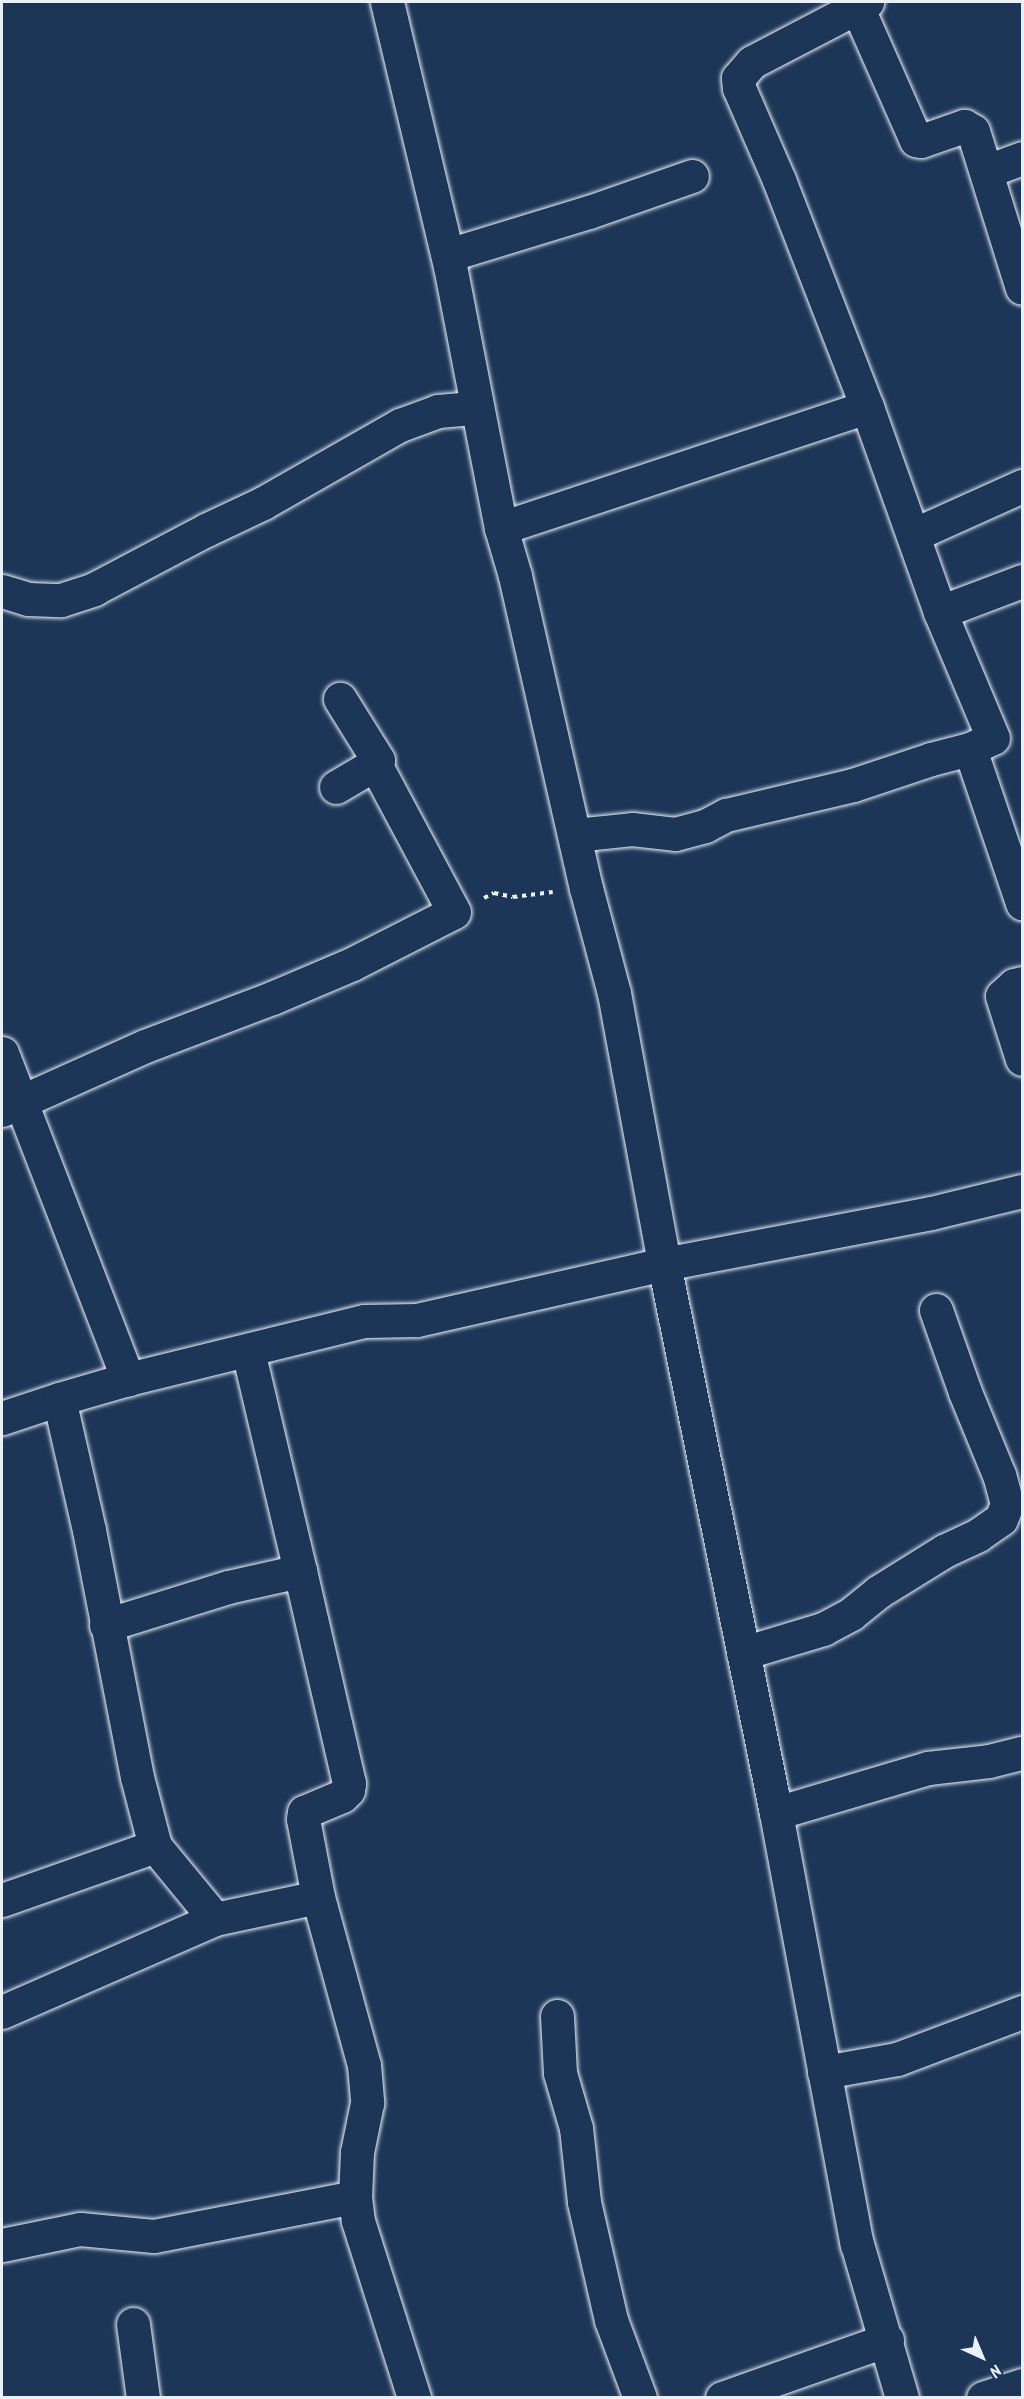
<!DOCTYPE html>
<style>
body{margin:0}
#map{position:relative;width:1024px;height:2399px;overflow:hidden;background:#1d3557;font-family:Kalam,sans-serif}
div>[style]{position:absolute}
.path>*{height:4px;margin-top:-2px;transform-origin:0;background:repeating-linear-gradient(90deg,#e8f1f8 0 4.5px,transparent 0 9px)}
.roads{filter:drop-shadow(0 0 2px #e8f1f8) drop-shadow(0 0 2px #e8f1f8)}
.minor>*{height:33px;margin:-16.5px;padding:0 16.5px;transform-origin:16.5px;border-radius:16.5px;background:#1d3557}
span{translate:-50% -50%;white-space:nowrap;text-align:center;line-height:1.15;-webkit-text-stroke:5px #1d3557;paint-order:stroke}
.frame{position:absolute;inset:0;border:3px solid #e8f1f8;pointer-events:none}
.north{position:absolute;left:952px;top:2327px;width:60px;height:60px;-webkit-text-stroke:4px #1d3557;paint-order:stroke;rotate:136deg;font-size:16px;font-weight:700;line-height:24px;text-align:center;color:#e8f1f8}
.north::after{content:'';display:block;margin:auto;width:21px;height:27px;background:#e8f1f8;clip-path:polygon(50% 0,100% 100%,50% 72%,0 100%)}
</style>
<div id="map">
<div class="path">
<i style="left:484px;top:898px;width:11px;rotate:-27deg"></i>
<i style="left:494px;top:893px;width:19px;rotate:12deg"></i>
<i style="left:513px;top:897px;width:40px;rotate:-7.1deg"></i>
</div>
<div class="roads">
<div class="minor">
<i style="left:387px;top:2px;width:271px;rotate:76.6deg"></i>
<i style="left:450px;top:266px;width:267px;rotate:79deg"></i>
<i style="left:501px;top:528px;width:50px;rotate:73.7deg"></i>
<i style="left:515px;top:576px;width:320px;rotate:77.2deg"></i>
<i style="left:586px;top:888px;width:109px;rotate:75.1deg"></i>
<i style="left:614px;top:993px;width:276px;rotate:79.5deg"></i>
<i style="left:664px;top:1264px;width:560px;rotate:78.47deg"></i>
<i style="left:776px;top:1813px;width:439px;rotate:79.4deg"></i>
<i style="left:857px;top:2244px;width:160px;rotate:73.7deg"></i>
<i style="left:855px;top:2px;width:151px;rotate:66.2deg"></i>
<i style="left:916px;top:140px;width:5px;rotate:11deg"></i>
<i style="left:921px;top:141px;width:46px;rotate:-19.2deg"></i>
<i style="left:964px;top:126px;width:10px;rotate:29deg"></i>
<i style="left:973px;top:131px;width:164px;rotate:72.7deg"></i>
<i style="left:987px;top:171px;width:37px;rotate:-20deg"></i>
<i style="left:448px;top:255px;width:147px;rotate:-17deg"></i>
<i style="left:589px;top:212px;width:109px;rotate:-19.3deg"></i>
<i style="left:501px;top:528px;width:385px;rotate:-18.3deg"></i>
<i style="left:913px;top:535px;width:120px;rotate:-24.2deg"></i>
<i style="left:2px;top:591px;width:27px;rotate:17deg"></i>
<i style="left:28px;top:599px;width:33px;rotate:2deg"></i>
<i style="left:61px;top:600px;width:35px;rotate:-18deg"></i>
<i style="left:94px;top:589px;width:127px;rotate:-27.8deg"></i>
<i style="left:206px;top:530px;width:63px;rotate:-25.3deg"></i>
<i style="left:263px;top:503px;width:158px;rotate:-29.7deg"></i>
<i style="left:400px;top:425px;width:40px;rotate:-20.2deg"></i>
<i style="left:438px;top:411px;width:38px;rotate:-5deg"></i>
<i style="left:940px;top:612px;width:88px;rotate:-20.7deg"></i>
<i style="left:970px;top:749px;width:163px;rotate:71.3deg"></i>
<i style="left:336px;top:787px;width:45px;rotate:-30.5deg"></i>
<i style="left:575px;top:835px;width:57px;rotate:-6deg"></i>
<i style="left:632px;top:829px;width:43px;rotate:6.6deg"></i>
<i style="left:675px;top:834px;width:31px;rotate:-15deg"></i>
<i style="left:705px;top:826px;width:24px;rotate:-28deg"></i>
<i style="left:726px;top:815px;width:130px;rotate:-13.3deg"></i>
<i style="left:853px;top:785px;width:82px;rotate:-18.4deg"></i>
<i style="left:931px;top:759px;width:40px;rotate:-14.4deg"></i>
<i style="left:970px;top:749px;width:25px;rotate:-26deg"></i>
<i style="left:993px;top:738px;width:137px;rotate:-112.8deg"></i>
<i style="left:940px;top:612px;width:218px;rotate:-109.6deg"></i>
<i style="left:867px;top:407px;width:243px;rotate:-111.2deg"></i>
<i style="left:779px;top:180px;width:100px;rotate:-113.5deg"></i>
<i style="left:739px;top:88px;width:10px;rotate:-96deg"></i>
<i style="left:738px;top:78px;width:21px;rotate:-49deg"></i>
<i style="left:752px;top:62px;width:130px;rotate:-27.6deg"></i>
<i style="left:1022px;top:983px;width:8px;rotate:166deg"></i>
<i style="left:1014px;top:985px;width:16px;rotate:137deg"></i>
<i style="left:1002px;top:996px;width:66px;rotate:72.4deg"></i>
<i style="left:2px;top:1053px;width:350px;rotate:68.9deg"></i>
<i style="left:2px;top:1110px;width:157px;rotate:-24.1deg"></i>
<i style="left:145px;top:1046px;width:136px;rotate:-20.7deg"></i>
<i style="left:272px;top:998px;width:87px;rotate:-23deg"></i>
<i style="left:352px;top:964px;width:114px;rotate:-27deg"></i>
<i style="left:454px;top:912px;width:168px;rotate:-118.1deg"></i>
<i style="left:375px;top:764px;width:5px;rotate:-53deg"></i>
<i style="left:378px;top:760px;width:72px;rotate:-121.9deg"></i>
<i style="left:2px;top:1418px;width:60px;rotate:-18.4deg"></i>
<i style="left:300px;top:1571px;width:218px;rotate:77deg"></i>
<i style="left:349px;top:1783px;width:7px;rotate:98deg"></i>
<i style="left:348px;top:1790px;width:8px;rotate:135deg"></i>
<i style="left:342px;top:1796px;width:41px;rotate:157.2deg"></i>
<i style="left:304px;top:1812px;width:7px;rotate:98deg"></i>
<i style="left:303px;top:1819px;width:79px;rotate:79.1deg"></i>
<i style="left:106px;top:1625px;width:128px;rotate:-17.3deg"></i>
<i style="left:228px;top:1587px;width:74px;rotate:-12.5deg"></i>
<i style="left:300px;top:1571px;width:226px;rotate:-103.3deg"></i>
<i style="left:743px;top:1653px;width:84px;rotate:-16.7deg"></i>
<i style="left:823px;top:1629px;width:32px;rotate:-28deg"></i>
<i style="left:851px;top:1614px;width:35px;rotate:-39deg"></i>
<i style="left:878px;top:1592px;width:78px;rotate:-31.8deg"></i>
<i style="left:944px;top:1551px;width:38px;rotate:-25deg"></i>
<i style="left:978px;top:1535px;width:28px;rotate:-35deg"></i>
<i style="left:1001px;top:1519px;width:16px;rotate:-68deg"></i>
<i style="left:1007px;top:1504px;width:30px;rotate:-105deg"></i>
<i style="left:999px;top:1475px;width:90px;rotate:-112.3deg"></i>
<i style="left:965px;top:1392px;width:87px;rotate:-109.5deg"></i>
<i style="left:776px;top:1813px;width:159px;rotate:-16.5deg"></i>
<i style="left:928px;top:1768px;width:61px;rotate:-6.5deg"></i>
<i style="left:989px;top:1761px;width:34px;rotate:-14deg"></i>
<i style="left:2px;top:1900px;width:162px;rotate:-19.4deg"></i>
<i style="left:215px;top:1919px;width:94px;rotate:-129.4deg"></i>
<i style="left:155px;top:1846px;width:71px;rotate:-104.6deg"></i>
<i style="left:137px;top:1777px;width:252px;rotate:-101deg"></i>
<i style="left:89px;top:1530px;width:134px;rotate:-102.9deg"></i>
<i style="left:59px;top:1399px;width:72px;rotate:-16.2deg"></i>
<i style="left:128px;top:1379px;width:243px;rotate:-13.8deg"></i>
<i style="left:364px;top:1321px;width:53px;rotate:-1.1deg"></i>
<i style="left:417px;top:1320px;width:253px;rotate:-12.8deg"></i>
<i style="left:664px;top:1264px;width:272px;rotate:-10.8deg"></i>
<i style="left:931px;top:1213px;width:94px;rotate:-13.6deg"></i>
<i style="left:2px;top:2012px;width:232px;rotate:-23.6deg"></i>
<i style="left:215px;top:1919px;width:105px;rotate:-12.1deg"></i>
<i style="left:318px;top:1897px;width:174px;rotate:74.7deg"></i>
<i style="left:364px;top:2065px;width:38px;rotate:85deg"></i>
<i style="left:367px;top:2103px;width:50px;rotate:101.5deg"></i>
<i style="left:357px;top:2152px;width:45px;rotate:92.5deg"></i>
<i style="left:355px;top:2197px;width:24px;rotate:83deg"></i>
<i style="left:358px;top:2221px;width:186px;rotate:72.4deg"></i>
<i style="left:557px;top:2016px;width:57px;rotate:87deg"></i>
<i style="left:560px;top:2073px;width:57px;rotate:73.8deg"></i>
<i style="left:576px;top:2128px;width:74px;rotate:83.8deg"></i>
<i style="left:584px;top:2202px;width:121px;rotate:77.1deg"></i>
<i style="left:611px;top:2320px;width:83px;rotate:69.6deg"></i>
<i style="left:824px;top:2072px;width:74px;rotate:-10.1deg"></i>
<i style="left:897px;top:2059px;width:134px;rotate:-20.6deg"></i>
<i style="left:2px;top:2245px;width:80px;rotate:-11.6deg"></i>
<i style="left:80px;top:2229px;width:74px;rotate:5.4deg"></i>
<i style="left:154px;top:2236px;width:205px;rotate:-11deg"></i>
<i style="left:133px;top:2324px;width:75px;rotate:82.3deg"></i>
<i style="left:722px;top:2398px;width:175px;rotate:-19.4deg"></i>
<i style="left:983px;top:2398px;width:41px;rotate:-18.4deg"></i>
</div>
</div>
<div class="frame"></div>
<div class="north">N</div>
</div>
